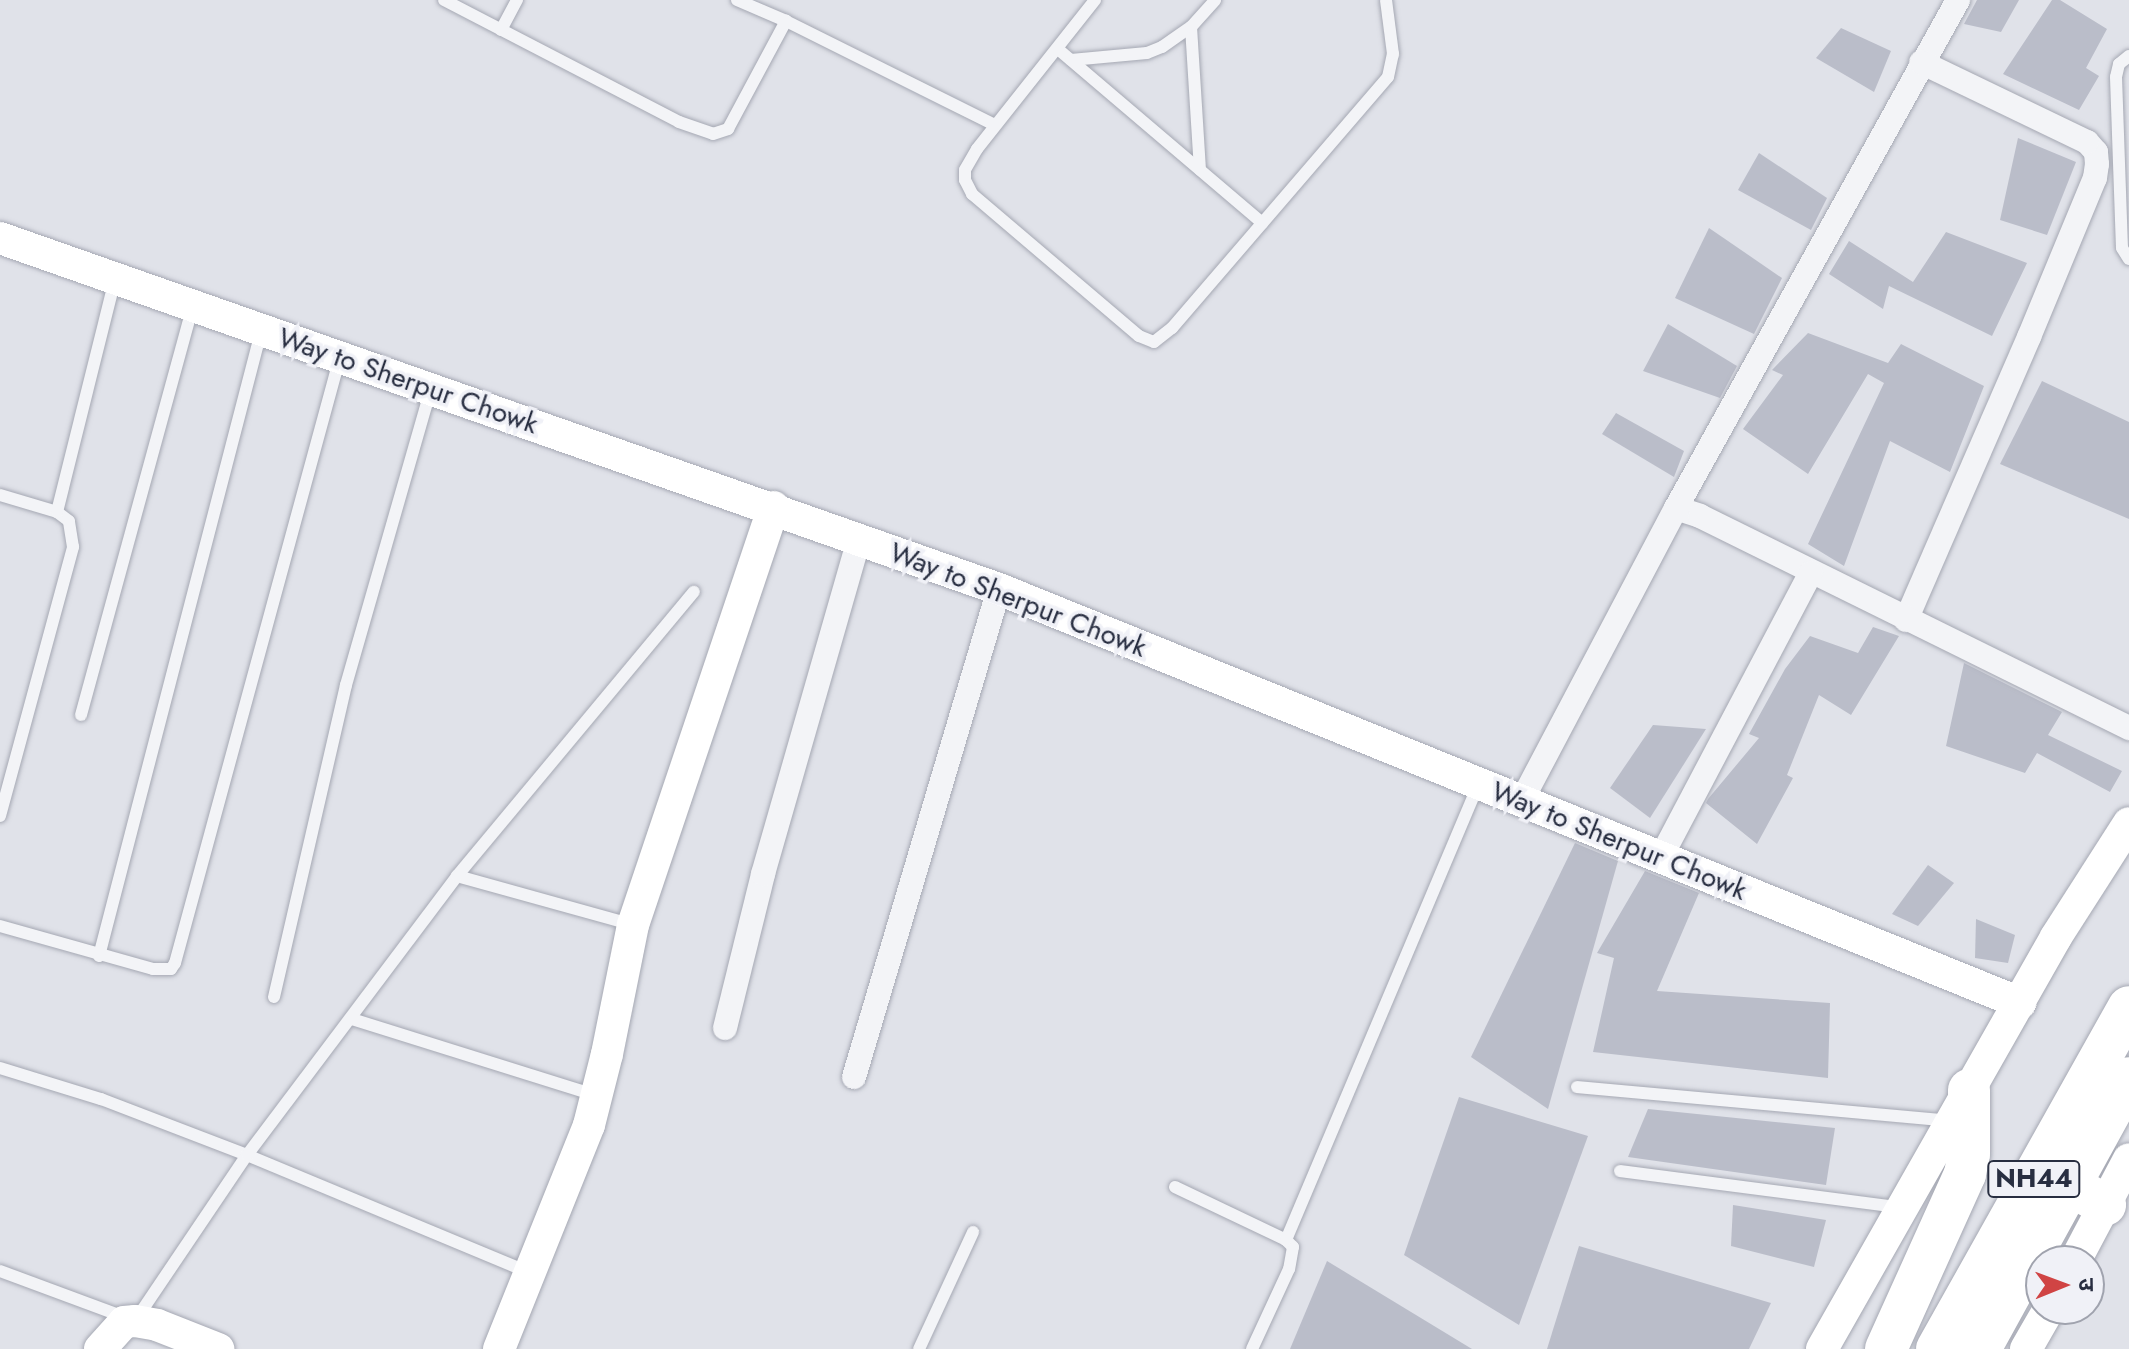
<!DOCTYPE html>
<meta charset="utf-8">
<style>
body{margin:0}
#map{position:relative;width:2129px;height:1349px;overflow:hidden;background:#e0e2e9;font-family:Jost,"Noto Sans Devanagari",sans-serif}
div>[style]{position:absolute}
.building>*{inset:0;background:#babdc9}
.roads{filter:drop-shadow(0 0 2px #a5a8b3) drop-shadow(0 0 2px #a5a8b3)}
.lane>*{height:12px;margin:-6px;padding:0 6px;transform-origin:6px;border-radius:6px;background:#f3f4f7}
.street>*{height:24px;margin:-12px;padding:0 12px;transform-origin:12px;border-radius:12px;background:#f3f4f7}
.secondary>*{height:32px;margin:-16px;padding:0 16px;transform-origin:16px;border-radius:16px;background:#fff}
.highway>*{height:42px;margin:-21px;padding:0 21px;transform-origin:21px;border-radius:21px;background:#fff}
span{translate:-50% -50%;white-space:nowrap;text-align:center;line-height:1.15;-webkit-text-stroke:7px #f0f1f7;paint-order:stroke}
.shield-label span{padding:2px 6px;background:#f0f1f7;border:2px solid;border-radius:6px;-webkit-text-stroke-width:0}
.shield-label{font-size:26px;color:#282e41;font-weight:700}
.street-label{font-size:28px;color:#282e41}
.north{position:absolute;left:2025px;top:1245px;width:80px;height:80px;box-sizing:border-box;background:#f0f1f7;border:2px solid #a0a3ae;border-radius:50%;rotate:89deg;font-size:22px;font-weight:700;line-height:32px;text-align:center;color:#282e41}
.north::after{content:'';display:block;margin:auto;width:28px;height:36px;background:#d04444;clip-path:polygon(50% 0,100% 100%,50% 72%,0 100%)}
</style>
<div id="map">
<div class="building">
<i style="clip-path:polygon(1977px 0,2019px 0,2001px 32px,1964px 24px)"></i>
<i style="clip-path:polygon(2052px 0,2060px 0,2107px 29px,2086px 68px,2099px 76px,2079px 110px,2003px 74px)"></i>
<i style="clip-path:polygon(1841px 28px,1891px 51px,1874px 92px,1816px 58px)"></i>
<i style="clip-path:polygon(2018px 138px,2076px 162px,2047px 235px,2000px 220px)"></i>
<i style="clip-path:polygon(1759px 153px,1827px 198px,1811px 230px,1738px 190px)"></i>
<i style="clip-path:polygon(1709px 228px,1782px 278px,1754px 334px,1675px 298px)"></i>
<i style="clip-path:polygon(1946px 232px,2027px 263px,1992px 336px,1889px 286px,1883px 309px,1829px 274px,1849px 241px,1913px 282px)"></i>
<i style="clip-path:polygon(1668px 324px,1737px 366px,1720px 398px,1643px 371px)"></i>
<i style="clip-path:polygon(1808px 333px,1888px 363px,1901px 344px,1984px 386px,1950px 472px,1890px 441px,1844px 566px,1808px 544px,1884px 383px,1868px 374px,1808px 474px,1743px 429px,1783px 375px,1772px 370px)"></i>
<i style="clip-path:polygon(2042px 381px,2129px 422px,2129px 519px,2000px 464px)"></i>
<i style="clip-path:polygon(1616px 413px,1684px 451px,1674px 477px,1602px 434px)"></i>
<i style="clip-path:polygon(1873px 627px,1899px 636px,1851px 715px,1819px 695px,1787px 775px,1793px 778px,1757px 844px,1706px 803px,1708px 799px,1759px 738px,1749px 734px,1785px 669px,1810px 636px,1858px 653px)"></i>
<i style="clip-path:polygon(1964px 663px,2062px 712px,2048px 735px,2122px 771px,2110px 792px,2037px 753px,2025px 773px,1946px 746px)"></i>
<i style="clip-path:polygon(1653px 725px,1706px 729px,1650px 818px,1610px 788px)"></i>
<i style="clip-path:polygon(1575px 843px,1618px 861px,1548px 1109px,1471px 1057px)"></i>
<i style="clip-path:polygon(1928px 865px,1954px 883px,1918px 926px,1892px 914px)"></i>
<i style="clip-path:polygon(1645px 871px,1699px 893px,1657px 991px,1830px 1003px,1828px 1078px,1593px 1052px,1614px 958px,1597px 953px)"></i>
<i style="clip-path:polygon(1976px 919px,2015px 935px,2008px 963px,1975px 958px)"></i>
<i style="clip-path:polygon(1459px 1097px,1588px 1136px,1519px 1325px,1404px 1255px)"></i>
<i style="clip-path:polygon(1648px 1109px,1835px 1128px,1826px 1185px,1628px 1157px)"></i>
<i style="clip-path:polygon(1733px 1205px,1826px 1220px,1814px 1267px,1731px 1246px)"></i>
<i style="clip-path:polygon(1579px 1246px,1771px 1303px,1749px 1349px,1547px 1349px)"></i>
<i style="clip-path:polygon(1327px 1261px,1472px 1349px,1290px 1349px)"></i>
</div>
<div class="roads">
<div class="lane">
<i style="left:444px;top:0;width:265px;rotate:27.4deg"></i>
<i style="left:679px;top:122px;width:36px;rotate:19deg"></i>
<i style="left:713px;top:134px;width:16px;rotate:-18deg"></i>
<i style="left:728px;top:129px;width:123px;rotate:-61.8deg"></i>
<i style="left:737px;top:0;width:53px;rotate:23.2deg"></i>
<i style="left:786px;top:21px;width:233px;rotate:26.5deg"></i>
<i style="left:1095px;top:0;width:190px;rotate:128.4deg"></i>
<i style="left:977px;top:149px;width:24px;rotate:120deg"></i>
<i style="left:965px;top:170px;width:10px;rotate:90deg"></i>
<i style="left:965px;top:180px;width:16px;rotate:63deg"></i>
<i style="left:972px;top:194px;width:219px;rotate:40.4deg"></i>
<i style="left:1139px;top:336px;width:16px;rotate:22deg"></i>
<i style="left:1154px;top:342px;width:23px;rotate:-38deg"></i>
<i style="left:1172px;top:328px;width:331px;rotate:-49.3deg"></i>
<i style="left:1388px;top:77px;width:24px;rotate:-78deg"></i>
<i style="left:1393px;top:54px;width:54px;rotate:-97.4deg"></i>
<i style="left:1191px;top:27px;width:143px;rotate:86.4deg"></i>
<i style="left:501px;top:30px;width:34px;rotate:-62deg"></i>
<i style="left:1059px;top:50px;width:267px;rotate:40.4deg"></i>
<i style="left:2129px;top:56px;width:13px;rotate:141deg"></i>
<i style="left:2119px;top:64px;width:13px;rotate:103deg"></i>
<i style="left:2116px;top:77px;width:171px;rotate:88deg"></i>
<i style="left:2122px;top:248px;width:13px;rotate:58deg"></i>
<i style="left:1071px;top:60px;width:76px;rotate:-5.3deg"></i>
<i style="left:1147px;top:53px;width:16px;rotate:-22deg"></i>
<i style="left:1162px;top:47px;width:35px;rotate:-35deg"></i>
<i style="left:1191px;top:27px;width:36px;rotate:-48deg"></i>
<i style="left:0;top:495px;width:59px;rotate:16.6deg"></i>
<i style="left:81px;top:715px;width:421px;rotate:-74.7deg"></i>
<i style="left:0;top:816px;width:279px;rotate:-74.8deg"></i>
<i style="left:73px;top:547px;width:26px;rotate:-99deg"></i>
<i style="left:69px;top:521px;width:15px;rotate:-143deg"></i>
<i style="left:57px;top:512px;width:240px;rotate:-76deg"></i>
<i style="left:457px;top:876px;width:180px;rotate:15.5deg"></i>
<i style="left:0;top:926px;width:159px;rotate:15.7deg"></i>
<i style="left:153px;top:969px;width:18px"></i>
<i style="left:171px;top:969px;width:7px;rotate:-56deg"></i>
<i style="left:175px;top:963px;width:628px;rotate:-74.77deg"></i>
<i style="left:99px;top:956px;width:645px;rotate:-75.45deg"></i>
<i style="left:274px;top:997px;width:320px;rotate:-77deg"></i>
<i style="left:346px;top:685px;width:305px;rotate:-74deg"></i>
<i style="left:352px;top:1019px;width:254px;rotate:17.4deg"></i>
<i style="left:0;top:1068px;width:106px;rotate:17.1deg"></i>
<i style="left:101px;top:1099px;width:156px;rotate:21deg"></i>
<i style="left:247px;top:1155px;width:304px;rotate:22.6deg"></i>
<i style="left:1577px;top:1087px;width:373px;rotate:5.2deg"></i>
<i style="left:1620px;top:1171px;width:280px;rotate:7.4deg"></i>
<i style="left:1175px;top:1187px;width:123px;rotate:25.5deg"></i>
<i style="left:1286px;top:1240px;width:10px;rotate:45deg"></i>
<i style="left:1293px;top:1247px;width:22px;rotate:100deg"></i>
<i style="left:1289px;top:1269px;width:88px;rotate:114.8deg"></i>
<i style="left:1286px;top:1240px;width:494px;rotate:-67.1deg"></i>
<i style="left:0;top:1271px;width:144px;rotate:20.3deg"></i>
<i style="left:135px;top:1321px;width:200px;rotate:-56deg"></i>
<i style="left:247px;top:1155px;width:349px;rotate:-53deg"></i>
<i style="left:457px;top:876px;width:370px;rotate:-50.2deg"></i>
<i style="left:919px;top:1349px;width:129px;rotate:-65.2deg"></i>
</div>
<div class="street">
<i style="left:1676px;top:508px;width:581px;rotate:-60.96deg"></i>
<i style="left:1906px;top:620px;width:309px;rotate:-66.5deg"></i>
<i style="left:2029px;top:337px;width:172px;rotate:-67.5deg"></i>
<i style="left:2095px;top:178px;width:14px;rotate:-82deg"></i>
<i style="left:2097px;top:164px;width:12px;rotate:-95deg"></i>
<i style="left:2096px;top:152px;width:13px;rotate:-132deg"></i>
<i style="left:2087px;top:142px;width:184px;rotate:-154.3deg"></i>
<i style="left:1521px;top:802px;width:332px;rotate:-62.2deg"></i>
<i style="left:1676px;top:508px;width:25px;rotate:18deg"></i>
<i style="left:1700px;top:516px;width:479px;rotate:26.3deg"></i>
<i style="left:1661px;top:857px;width:321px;rotate:-62.2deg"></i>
<i style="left:725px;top:1028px;width:159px;rotate:-76.1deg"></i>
<i style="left:763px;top:874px;width:348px;rotate:-74deg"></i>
<i style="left:854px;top:1077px;width:509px;rotate:-73.45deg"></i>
</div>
<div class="secondary">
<i style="left:0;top:238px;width:1059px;rotate:19.36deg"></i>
<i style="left:999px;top:589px;width:1102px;rotate:22.07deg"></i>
<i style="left:2075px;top:1261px;width:115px;rotate:-62.1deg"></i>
<i style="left:100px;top:1349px;width:36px;rotate:-48deg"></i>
<i style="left:124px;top:1322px;width:11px;rotate:-5deg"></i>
<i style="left:135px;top:1321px;width:22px;rotate:10deg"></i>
<i style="left:157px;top:1325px;width:66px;rotate:21.5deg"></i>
<i style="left:499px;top:1349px;width:241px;rotate:-68.1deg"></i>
<i style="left:589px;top:1125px;width:73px;rotate:-75.8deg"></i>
<i style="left:607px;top:1054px;width:132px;rotate:-78.6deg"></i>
<i style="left:633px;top:925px;width:441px;rotate:-71.4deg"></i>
<i style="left:1822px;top:1349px;width:474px;rotate:-60.4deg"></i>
<i style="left:2056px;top:937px;width:135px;rotate:-57.4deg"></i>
<i style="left:2026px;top:1349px;width:46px;rotate:-60.1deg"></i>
</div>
<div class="highway">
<i style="left:2071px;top:1186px;width:39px;rotate:29deg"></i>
<i style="left:1886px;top:1349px;width:192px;rotate:-65.7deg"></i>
<i style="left:1965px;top:1174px;width:20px;rotate:-79deg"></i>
<i style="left:1969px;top:1154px;width:64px;rotate:-90deg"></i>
<i style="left:1937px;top:1349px;width:392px;rotate:-60.7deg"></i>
<i style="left:1980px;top:1349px;width:309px;rotate:-61.2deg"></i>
</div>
</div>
<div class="shield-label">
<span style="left:2034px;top:1179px">NH44</span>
</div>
<div class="street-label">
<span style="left:408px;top:381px;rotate:19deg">Way to Sherpur Chowk</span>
<span style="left:1018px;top:600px;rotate:21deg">Way to Sherpur Chowk</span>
<span style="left:1619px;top:841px;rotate:22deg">Way to Sherpur Chowk</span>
</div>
<div class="north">उ</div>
</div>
